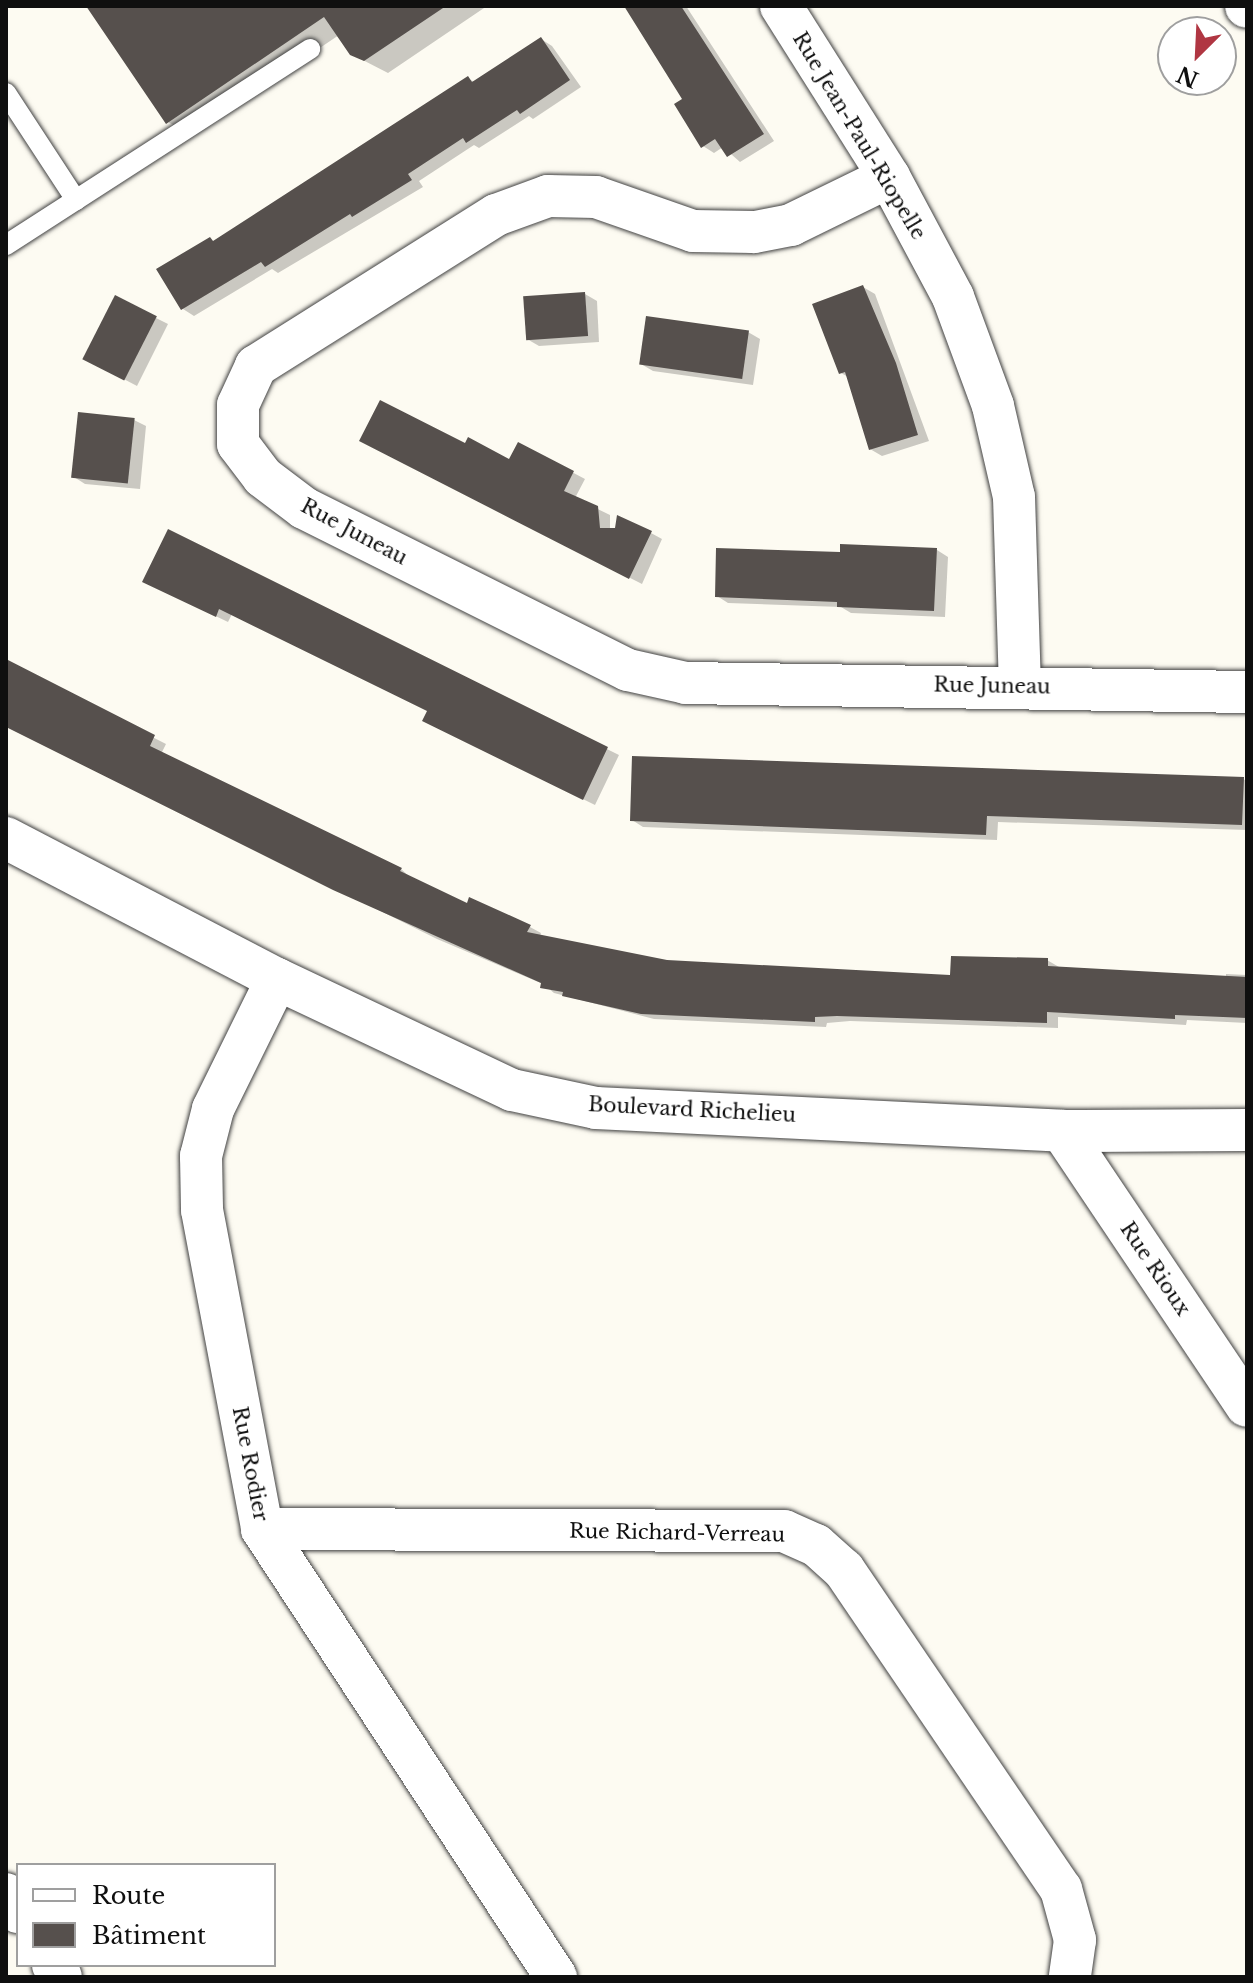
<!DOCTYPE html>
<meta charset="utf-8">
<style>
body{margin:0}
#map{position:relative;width:1253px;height:1983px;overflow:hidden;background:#fdfbf2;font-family:"Libre Baskerville",serif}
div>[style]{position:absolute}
.shadow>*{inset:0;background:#0003}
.building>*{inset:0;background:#56504d;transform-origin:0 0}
.roads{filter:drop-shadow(0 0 2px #424242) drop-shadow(0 0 2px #424242)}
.service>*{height:20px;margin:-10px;padding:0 10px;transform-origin:10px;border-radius:10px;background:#fff}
.minor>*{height:42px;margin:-21px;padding:0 21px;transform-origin:21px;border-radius:21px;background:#fff}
span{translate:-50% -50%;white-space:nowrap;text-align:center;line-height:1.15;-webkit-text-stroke:8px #fff;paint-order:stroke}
.street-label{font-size:20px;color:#0f0f0f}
.frame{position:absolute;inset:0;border:8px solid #0f0f0f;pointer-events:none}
.legend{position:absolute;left:16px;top:1863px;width:260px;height:104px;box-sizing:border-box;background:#fff;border:2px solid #9f9f9f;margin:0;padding:10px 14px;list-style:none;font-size:24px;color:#0f0f0f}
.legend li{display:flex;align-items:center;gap:16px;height:40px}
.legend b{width:40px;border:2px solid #9f9f9f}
.north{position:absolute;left:1157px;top:16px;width:80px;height:80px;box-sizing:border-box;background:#fff;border:2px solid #9f9f9f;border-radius:50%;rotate:204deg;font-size:22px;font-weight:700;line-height:32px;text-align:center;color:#0f0f0f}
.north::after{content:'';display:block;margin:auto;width:28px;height:36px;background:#b03642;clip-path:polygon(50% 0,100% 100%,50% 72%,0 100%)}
</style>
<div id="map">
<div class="shadow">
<i style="clip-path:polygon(89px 6px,487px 6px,388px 73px,351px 54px,339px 35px,191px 135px,168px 122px)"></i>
<i style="clip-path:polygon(626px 6px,686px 6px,774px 141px,740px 162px,723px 147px,714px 153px,703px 146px,685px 100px)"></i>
<i style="clip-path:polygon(541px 39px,552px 46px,581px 87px,533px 119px,529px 116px,479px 148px,474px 145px,419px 181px,423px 187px,278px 273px,272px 269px,194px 316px,183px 309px,210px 240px,214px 242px,468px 79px,475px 82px)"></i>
<i style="clip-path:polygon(863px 287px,875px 294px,929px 441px,882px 456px,870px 449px,848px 377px,841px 373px)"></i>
<i style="clip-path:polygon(585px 294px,597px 301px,599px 342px,539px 346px,527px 339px)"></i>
<i style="clip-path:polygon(156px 318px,168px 324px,137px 386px,97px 365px)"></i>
<i style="clip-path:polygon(748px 332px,760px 339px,753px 385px,653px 371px,641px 364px)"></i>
<i style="clip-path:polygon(134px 420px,146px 426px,140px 489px,85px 484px,74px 477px)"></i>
<i style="clip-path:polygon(519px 444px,585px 479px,575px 498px,610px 515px,610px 530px,651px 533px,662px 539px,642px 584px,373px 447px,466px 446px,510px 461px)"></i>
<i style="clip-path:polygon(169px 532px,619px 755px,595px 805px,436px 727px,429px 711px,232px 614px,228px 622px,157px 588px)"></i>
<i style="clip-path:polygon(937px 550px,948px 557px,945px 617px,851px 613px,841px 607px,728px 603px,717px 596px,842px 554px)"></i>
<i style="clip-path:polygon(6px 662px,166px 744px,161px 754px,401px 869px,411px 878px,468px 906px,530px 927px,541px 933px,540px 936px,667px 962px,952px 977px,1047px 960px,1059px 967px,1226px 978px,1226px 974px,1247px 975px,1247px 1023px,1187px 1020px,1186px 1025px,1058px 1017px,1058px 1028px,850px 1021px,827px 1023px,826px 1027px,654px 1019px,554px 993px,543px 984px,437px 939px,6px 725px)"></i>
<i style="clip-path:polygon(1243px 779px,1247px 781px,1247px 830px,998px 822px,997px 840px,643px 827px,632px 820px)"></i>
</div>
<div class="building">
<i style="clip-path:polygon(86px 6px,446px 6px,364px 61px,350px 55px,324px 17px,166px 124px)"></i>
<i style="clip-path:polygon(624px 6px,681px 6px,764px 134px,727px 157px,715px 139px,701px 148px,674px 104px,682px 99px)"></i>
<i style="clip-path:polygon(541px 37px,570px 80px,520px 114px,517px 110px,466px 143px,463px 138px,408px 174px,412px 180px,352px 217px,350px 214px,265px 267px,261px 262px,181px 310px,156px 269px,210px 237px,213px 241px,468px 76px,472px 82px)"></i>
<i style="clip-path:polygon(863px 285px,896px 363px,918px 435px,869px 450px,845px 372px,839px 374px,812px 304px)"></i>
<i style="left:585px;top:292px;width:44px;height:62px;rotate:86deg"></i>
<i style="left:115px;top:295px;width:47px;height:72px;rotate:27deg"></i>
<i style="left:646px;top:316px;width:104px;height:49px;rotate:8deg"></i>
<i style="clip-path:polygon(380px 400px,465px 443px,468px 437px,509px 459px,518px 442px,574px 471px,564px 491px,598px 506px,600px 528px,615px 528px,617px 515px,652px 531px,629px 579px,359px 441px)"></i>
<i style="left:78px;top:412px;width:57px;height:66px;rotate:6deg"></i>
<i style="clip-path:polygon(168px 529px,608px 747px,583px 800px,422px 721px,427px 711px,219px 609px,216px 617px,142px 582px)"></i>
<i style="clip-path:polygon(840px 544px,937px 548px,934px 611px,837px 607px,837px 602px,715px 597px,716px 548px,840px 552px)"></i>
<i style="clip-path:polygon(6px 659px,155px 735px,150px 746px,402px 868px,400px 871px,467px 903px,469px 897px,531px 925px,527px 932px,667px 960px,950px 975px,951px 956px,1048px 958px,1048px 966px,1247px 977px,1247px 1018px,1175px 1015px,1175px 1019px,1047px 1012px,1047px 1023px,837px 1016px,815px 1017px,815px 1022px,641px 1014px,562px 996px,563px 992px,540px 988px,541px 983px,333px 890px,6px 727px)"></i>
<i style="clip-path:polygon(632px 756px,1244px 777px,1242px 825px,987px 816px,986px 835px,630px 821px)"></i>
</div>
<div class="roads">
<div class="service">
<i style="left:6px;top:93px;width:128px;rotate:56.8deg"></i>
<i style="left:6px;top:245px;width:362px;rotate:-32.8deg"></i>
</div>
<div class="minor">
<i style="left:781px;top:6px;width:202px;rotate:57.7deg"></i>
<i style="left:889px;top:177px;width:136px;rotate:61.9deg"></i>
<i style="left:953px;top:297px;width:116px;rotate:69.8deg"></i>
<i style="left:993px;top:406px;width:93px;rotate:77deg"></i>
<i style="left:1014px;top:497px;width:189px;rotate:88.2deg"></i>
<i style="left:1246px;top:6px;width:1px;rotate:45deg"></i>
<i style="left:889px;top:177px;width:109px;rotate:153.9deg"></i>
<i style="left:791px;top:225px;width:38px;rotate:169deg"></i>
<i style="left:754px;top:232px;width:61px;rotate:-179.1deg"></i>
<i style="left:693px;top:231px;width:103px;rotate:-160.7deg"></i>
<i style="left:596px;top:197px;width:48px;rotate:-178.8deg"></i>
<i style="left:548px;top:196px;width:55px;rotate:159.9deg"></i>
<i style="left:496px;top:215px;width:284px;rotate:147.8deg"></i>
<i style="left:256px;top:366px;width:43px;rotate:114.8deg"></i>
<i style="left:238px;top:405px;width:39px;rotate:90deg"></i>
<i style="left:238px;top:444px;width:41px;rotate:52.9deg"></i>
<i style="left:263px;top:477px;width:51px;rotate:37.1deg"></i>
<i style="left:304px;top:508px;width:362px;rotate:26.6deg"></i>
<i style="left:628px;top:670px;width:59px;rotate:12.6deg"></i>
<i style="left:686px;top:683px;width:561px;rotate:0.92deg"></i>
<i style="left:6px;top:838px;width:305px;rotate:27.5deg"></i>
<i style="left:277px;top:979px;width:260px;rotate:25.3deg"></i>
<i style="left:512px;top:1090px;width:86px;rotate:12.1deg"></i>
<i style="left:596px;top:1108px;width:467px;rotate:2.8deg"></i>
<i style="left:1062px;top:1131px;width:185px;rotate:-0.3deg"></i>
<i style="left:277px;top:979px;width:145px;rotate:116.2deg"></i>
<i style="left:213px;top:1109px;width:49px;rotate:104.3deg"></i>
<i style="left:201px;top:1156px;width:54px;rotate:88.9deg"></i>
<i style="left:202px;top:1210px;width:325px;rotate:79.3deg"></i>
<i style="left:262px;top:1529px;width:536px;rotate:56.73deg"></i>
<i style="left:1062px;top:1131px;width:331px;rotate:56.1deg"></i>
<i style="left:262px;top:1529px;width:522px;rotate:0.22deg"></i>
<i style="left:784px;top:1531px;width:35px;rotate:24deg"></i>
<i style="left:816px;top:1545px;width:38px;rotate:42deg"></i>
<i style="left:844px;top:1570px;width:386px;rotate:55.8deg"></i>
<i style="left:1061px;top:1889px;width:53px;rotate:74.6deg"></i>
<i style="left:1075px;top:1940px;width:37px;rotate:98deg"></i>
<i style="left:6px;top:1894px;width:22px;rotate:56deg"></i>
<i style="left:53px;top:1965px;width:14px;rotate:56deg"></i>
</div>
</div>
<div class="street-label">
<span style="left:859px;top:136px;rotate:59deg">Rue Jean-Paul-Riopelle</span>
<span style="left:354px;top:532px;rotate:28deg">Rue Juneau</span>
<span style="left:992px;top:686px;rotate:1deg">Rue Juneau</span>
<span style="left:692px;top:1110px;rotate:3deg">Boulevard Richelieu</span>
<span style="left:1155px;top:1269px;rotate:56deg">Rue Rioux</span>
<span style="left:250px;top:1464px;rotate:79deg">Rue Rodier</span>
<span style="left:677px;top:1533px;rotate:1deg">Rue Richard-Verreau</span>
</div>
<div class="frame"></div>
<ul class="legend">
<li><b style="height:10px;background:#fff"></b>Route</li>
<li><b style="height:22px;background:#56504d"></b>Bâtiment</li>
</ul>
<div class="north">N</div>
</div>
